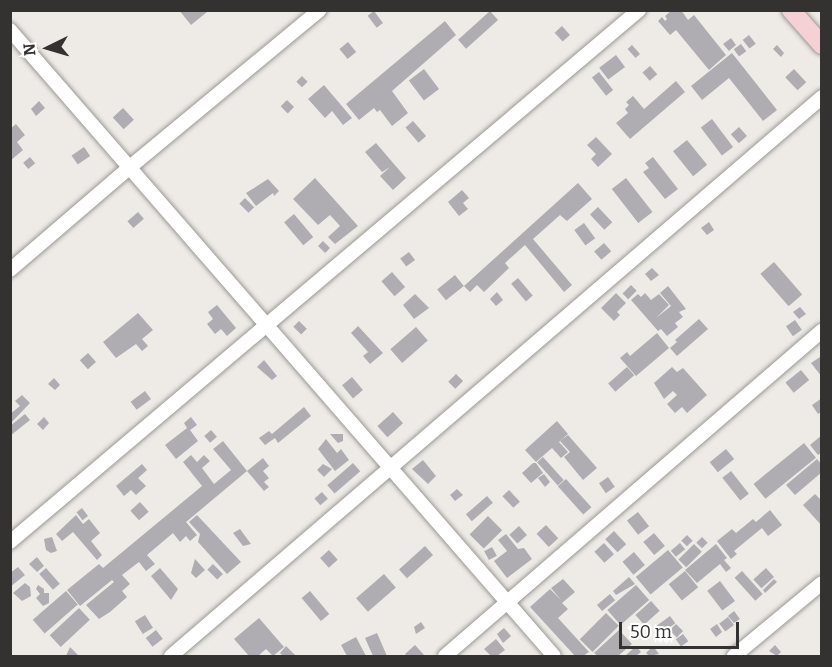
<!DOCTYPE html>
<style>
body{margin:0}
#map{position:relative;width:832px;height:667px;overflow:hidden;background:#eeebe7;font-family:Bitter,serif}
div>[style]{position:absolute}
.building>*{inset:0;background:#afadb1;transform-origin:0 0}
.roads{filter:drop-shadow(0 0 2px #9a9894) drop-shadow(0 0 2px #9a9894)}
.street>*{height:14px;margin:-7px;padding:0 7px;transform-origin:7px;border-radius:7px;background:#fff}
.secondary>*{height:18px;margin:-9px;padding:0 9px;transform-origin:9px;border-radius:9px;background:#f5d1d6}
span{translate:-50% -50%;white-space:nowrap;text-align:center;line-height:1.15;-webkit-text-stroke:6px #fff;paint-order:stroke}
.frame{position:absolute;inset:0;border:12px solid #333230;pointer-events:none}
.north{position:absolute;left:18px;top:18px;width:60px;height:60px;-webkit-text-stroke:4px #fff;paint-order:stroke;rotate:265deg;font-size:16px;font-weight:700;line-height:24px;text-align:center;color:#333230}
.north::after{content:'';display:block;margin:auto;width:21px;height:27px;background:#333230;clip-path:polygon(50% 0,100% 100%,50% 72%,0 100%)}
.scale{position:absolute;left:619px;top:622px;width:120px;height:27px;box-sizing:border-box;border:3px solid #333230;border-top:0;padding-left:8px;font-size:18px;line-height:21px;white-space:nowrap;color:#333230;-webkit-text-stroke:4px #fff;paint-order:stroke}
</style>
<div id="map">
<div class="building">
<i style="clip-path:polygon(179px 10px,205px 10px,207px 12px,191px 25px)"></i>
<i style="clip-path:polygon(672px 10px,681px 10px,688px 20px,694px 15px,726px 55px,709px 70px,676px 30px,670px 35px,658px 21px,662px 17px,665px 21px,667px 19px,665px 16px)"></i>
<i style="left:374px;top:11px;width:15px;height:8px;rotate:53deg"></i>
<i style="left:490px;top:11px;width:12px;height:43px;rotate:48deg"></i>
<i style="clip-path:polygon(445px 21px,456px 35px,392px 91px,408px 113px,392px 126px,380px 110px,377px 112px,374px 108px,359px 120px,346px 104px)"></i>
<i style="left:562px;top:26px;width:12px;height:10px;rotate:48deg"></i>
<i style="left:749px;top:35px;width:11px;height:8px;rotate:52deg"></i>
<i style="clip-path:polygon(731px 38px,736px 45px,729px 51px,723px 44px)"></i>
<i style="left:348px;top:42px;width:13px;height:11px;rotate:51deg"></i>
<i style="left:741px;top:44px;width:9px;height:9px;rotate:54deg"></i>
<i style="left:632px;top:45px;width:12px;height:6px;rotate:48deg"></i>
<i style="clip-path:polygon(777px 45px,784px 53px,781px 57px,773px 49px)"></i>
<i style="clip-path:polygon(732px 53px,777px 110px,763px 121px,729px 78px,702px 100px,691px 86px)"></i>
<i style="left:616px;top:55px;width:15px;height:21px;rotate:53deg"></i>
<i style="left:650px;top:66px;width:11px;height:10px;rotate:49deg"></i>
<i style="left:424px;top:69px;width:25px;height:19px;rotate:53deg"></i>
<i style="left:794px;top:69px;width:18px;height:12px;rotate:47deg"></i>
<i style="left:599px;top:72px;width:23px;height:9px;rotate:52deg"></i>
<i style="left:302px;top:76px;width:8px;height:8px;rotate:45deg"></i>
<i style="clip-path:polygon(676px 81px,685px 92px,630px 139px,616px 123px,628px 113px,625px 109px,629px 105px,626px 102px,633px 96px,644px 109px)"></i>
<i style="clip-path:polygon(324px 85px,352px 118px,343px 125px,332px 111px,325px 118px,308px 99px)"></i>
<i style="left:287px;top:100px;width:10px;height:9px;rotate:45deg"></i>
<i style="clip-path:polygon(39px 101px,45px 108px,36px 116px,31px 109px)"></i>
<i style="left:123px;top:108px;width:16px;height:14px;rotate:47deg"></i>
<i style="left:712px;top:119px;width:35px;height:14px;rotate:53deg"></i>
<i style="left:413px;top:121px;width:20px;height:10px;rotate:49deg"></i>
<i style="clip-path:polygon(16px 124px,25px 135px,17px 142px,23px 150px,10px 161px,10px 129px)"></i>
<i style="left:739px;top:127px;width:12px;height:11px;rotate:48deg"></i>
<i style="clip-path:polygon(596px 137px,612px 154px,598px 167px,591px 159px,596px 154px,587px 145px)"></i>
<i style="left:687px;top:140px;width:32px;height:18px;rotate:51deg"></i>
<i style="clip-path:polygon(376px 143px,406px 178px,393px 190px,380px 176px,390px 167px,382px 172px,365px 152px)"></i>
<i style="left:84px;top:147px;width:11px;height:15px;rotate:56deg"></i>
<i style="left:30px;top:157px;width:8px;height:9px;rotate:50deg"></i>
<i style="clip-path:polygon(653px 157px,678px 189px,665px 199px,643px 172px,649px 168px,645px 163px)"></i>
<i style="clip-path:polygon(315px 178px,358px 226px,335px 244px,328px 237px,340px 226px,330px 215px,318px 225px,293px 199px)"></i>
<i style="left:626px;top:178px;width:43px;height:18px;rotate:52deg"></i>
<i style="clip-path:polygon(268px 179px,279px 191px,274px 196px,273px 193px,256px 206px,246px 193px)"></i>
<i style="clip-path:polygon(578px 183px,592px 199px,567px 221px,560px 215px,533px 239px,572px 285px,564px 292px,525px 245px,505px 263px,509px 268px,484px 292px,477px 285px,470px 292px,464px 286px)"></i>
<i style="clip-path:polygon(462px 190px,469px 198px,463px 203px,468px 209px,459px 216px,448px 202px)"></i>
<i style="left:245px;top:198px;width:13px;height:8px;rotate:45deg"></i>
<i style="left:598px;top:207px;width:21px;height:11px;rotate:47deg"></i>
<i style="left:138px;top:212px;width:9px;height:14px;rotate:49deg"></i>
<i style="left:294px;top:214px;width:30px;height:13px;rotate:50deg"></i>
<i style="clip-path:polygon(709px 222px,714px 230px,707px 235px,701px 228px)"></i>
<i style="left:584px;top:223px;width:19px;height:12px;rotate:54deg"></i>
<i style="left:323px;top:241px;width:10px;height:7px;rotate:45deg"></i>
<i style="left:604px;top:243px;width:11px;height:13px;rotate:49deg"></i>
<i style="left:409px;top:252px;width:10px;height:11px;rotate:53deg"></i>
<i style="left:774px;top:262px;width:43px;height:18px;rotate:49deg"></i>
<i style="clip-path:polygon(652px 268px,659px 275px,651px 281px,645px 274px)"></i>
<i style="left:392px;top:272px;width:20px;height:14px;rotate:49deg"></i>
<i style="left:455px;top:275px;width:14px;height:23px;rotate:51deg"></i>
<i style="left:518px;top:278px;width:23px;height:9px;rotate:50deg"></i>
<i style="left:631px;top:285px;width:8px;height:12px;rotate:45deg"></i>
<i style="clip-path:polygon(668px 286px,686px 309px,679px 312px,683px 317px,675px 323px,678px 327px,667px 336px,661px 329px,658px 331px,631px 300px,638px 294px,641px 297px,645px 293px,651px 300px,659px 294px,669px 305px,656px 318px,671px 306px,660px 293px)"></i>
<i style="clip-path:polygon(497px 292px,503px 300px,496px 306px,490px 299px)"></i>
<i style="clip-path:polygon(616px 293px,626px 303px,617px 312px,620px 315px,614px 321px,601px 308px)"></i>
<i style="clip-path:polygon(415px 294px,429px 308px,414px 319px,403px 305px)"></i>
<i style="clip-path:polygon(217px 305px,236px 328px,227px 336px,221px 329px,215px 334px,207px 324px,213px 319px,208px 312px)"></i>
<i style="clip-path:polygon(800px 307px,806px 314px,799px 319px,793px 312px)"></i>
<i style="clip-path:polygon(138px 313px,153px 330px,142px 339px,148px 346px,142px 351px,136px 344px,116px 358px,103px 342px)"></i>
<i style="clip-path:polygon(699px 319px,708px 329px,677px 356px,670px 348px,677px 342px,675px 340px)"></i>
<i style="left:795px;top:320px;width:12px;height:11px;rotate:55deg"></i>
<i style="left:299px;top:321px;width:11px;height:8px;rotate:45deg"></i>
<i style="clip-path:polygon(358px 326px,383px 353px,370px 364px,363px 356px,368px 352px,351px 333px)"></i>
<i style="left:416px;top:327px;width:18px;height:34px;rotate:49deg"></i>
<i style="clip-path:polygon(657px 333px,669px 348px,636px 376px,620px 358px,627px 352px,630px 356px)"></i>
<i style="left:88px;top:353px;width:12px;height:11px;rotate:48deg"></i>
<i style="clip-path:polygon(820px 357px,822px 360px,822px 377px,811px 363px)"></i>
<i style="clip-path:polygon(264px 360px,277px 376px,272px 380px,257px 367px)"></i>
<i style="left:627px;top:367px;width:11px;height:25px;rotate:49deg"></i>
<i style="clip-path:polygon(672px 367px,677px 372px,683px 368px,707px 395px,687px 413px,682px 407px,675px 413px,667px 404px,677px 395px,673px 391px,664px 399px,654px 383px)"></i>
<i style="left:801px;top:370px;width:13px;height:20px;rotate:51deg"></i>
<i style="left:456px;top:374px;width:10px;height:11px;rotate:45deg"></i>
<i style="left:352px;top:377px;width:17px;height:13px;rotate:50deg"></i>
<i style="clip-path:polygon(54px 378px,60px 385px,55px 390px,48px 384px)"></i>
<i style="left:145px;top:391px;width:10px;height:18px;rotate:53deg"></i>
<i style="clip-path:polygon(22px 395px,30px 403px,10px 424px,10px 414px,20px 406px,15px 401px)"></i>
<i style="clip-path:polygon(822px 398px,822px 411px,818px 414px,812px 405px)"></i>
<i style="clip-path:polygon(304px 407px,311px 416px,278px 443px,275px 438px,265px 445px,259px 438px,269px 431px,272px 434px)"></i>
<i style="left:393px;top:412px;width:15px;height:21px;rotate:48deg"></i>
<i style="clip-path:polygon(25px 414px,30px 420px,10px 436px,10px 426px)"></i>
<i style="clip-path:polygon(44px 417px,49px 423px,43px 430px,37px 424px)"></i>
<i style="clip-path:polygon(191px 417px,197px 425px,190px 430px,198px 441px,176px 459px,165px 445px,187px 428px,184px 423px)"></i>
<i style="clip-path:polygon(557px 421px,568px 434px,559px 442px,568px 452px,561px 458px,552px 448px,536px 462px,525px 450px)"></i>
<i style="left:211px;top:430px;width:9px;height:9px;rotate:49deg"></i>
<i style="clip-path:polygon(330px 434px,343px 434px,343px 441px,338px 443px)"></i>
<i style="clip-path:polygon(568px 435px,597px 468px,583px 480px,564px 457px,570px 452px,560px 441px)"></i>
<i style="clip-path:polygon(822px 435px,822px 452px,818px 455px,810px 445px)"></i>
<i style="clip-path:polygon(326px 439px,337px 453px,341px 449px,349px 460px,335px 471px,318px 449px)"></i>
<i style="clip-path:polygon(223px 441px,247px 471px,263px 458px,269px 466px,263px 471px,269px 478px,264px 482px,269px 487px,264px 491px,247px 471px,186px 522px,197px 535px,190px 541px,186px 536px,180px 542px,173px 533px,147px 555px,155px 564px,146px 571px,139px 562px,122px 575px,130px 584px,122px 591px,127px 597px,110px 612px,99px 619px,86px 605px,114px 582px,112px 580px,80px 606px,67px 590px,99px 564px,103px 568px,202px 486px,183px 462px,191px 455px,197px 462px,204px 455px,210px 461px,202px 468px,214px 484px,231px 470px,213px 449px)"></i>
<i style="left:804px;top:443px;width:19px;height:65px;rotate:51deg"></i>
<i style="left:726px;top:449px;width:13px;height:21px;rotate:51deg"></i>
<i style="left:543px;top:457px;width:31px;height:8px;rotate:48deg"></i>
<i style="clip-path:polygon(817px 459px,822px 465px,822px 472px,795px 495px,786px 485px)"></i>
<i style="clip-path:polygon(423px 460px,436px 476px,428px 484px,412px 469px)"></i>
<i style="left:353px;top:463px;width:11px;height:34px;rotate:49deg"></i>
<i style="clip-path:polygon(533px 463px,536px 463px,543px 473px,531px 483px,522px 473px)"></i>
<i style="clip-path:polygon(142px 464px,147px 470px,138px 478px,146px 486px,136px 495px,131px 490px,124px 496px,116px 486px)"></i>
<i style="clip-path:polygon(323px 464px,332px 469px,324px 477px,317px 470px)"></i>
<i style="left:731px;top:471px;width:29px;height:11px;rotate:52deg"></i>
<i style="clip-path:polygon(544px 474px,550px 482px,545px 487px,538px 478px)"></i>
<i style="left:608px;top:477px;width:12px;height:11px;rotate:55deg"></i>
<i style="left:566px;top:479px;width:38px;height:11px;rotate:48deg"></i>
<i style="clip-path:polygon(457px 489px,463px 495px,455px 501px,450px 495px)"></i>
<i style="left:509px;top:490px;width:16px;height:9px;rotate:47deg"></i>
<i style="left:322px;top:492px;width:9px;height:10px;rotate:49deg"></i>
<i style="clip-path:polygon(815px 494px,822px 501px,822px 526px,803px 505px)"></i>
<i style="left:487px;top:496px;width:9px;height:28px;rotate:49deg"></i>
<i style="left:140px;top:502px;width:13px;height:13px;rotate:48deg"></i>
<i style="left:82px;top:508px;width:10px;height:7px;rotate:53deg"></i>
<i style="clip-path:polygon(770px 510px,782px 525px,768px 536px,762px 528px,734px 551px,737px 554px,731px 559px,717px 541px,732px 529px,736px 533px,753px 519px,756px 522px)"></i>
<i style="left:638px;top:512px;width:18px;height:14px;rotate:52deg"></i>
<i style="clip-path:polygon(76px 515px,83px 524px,89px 519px,100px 533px,91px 541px,102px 555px,97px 560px,73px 532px,62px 541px,56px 534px)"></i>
<i style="clip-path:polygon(197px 515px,241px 562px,227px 574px,198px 542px,200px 534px,189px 522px)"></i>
<i style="left:488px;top:516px;width:20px;height:26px;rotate:45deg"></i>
<i style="left:546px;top:525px;width:18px;height:13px;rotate:47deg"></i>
<i style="left:519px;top:526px;width:12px;height:13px;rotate:48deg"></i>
<i style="clip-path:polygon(240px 529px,251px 544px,243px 546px,233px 533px)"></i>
<i style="left:614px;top:531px;width:18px;height:12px;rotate:47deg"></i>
<i style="left:654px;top:533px;width:17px;height:14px;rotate:50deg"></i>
<i style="clip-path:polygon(506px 534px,518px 549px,524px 548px,532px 559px,507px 578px,494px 561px,507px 551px,498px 540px)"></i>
<i style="left:687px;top:535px;width:8px;height:8px;rotate:45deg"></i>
<i style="clip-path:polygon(52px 537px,57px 551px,51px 553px,46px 550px,44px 539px)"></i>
<i style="left:702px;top:537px;width:8px;height:8px;rotate:45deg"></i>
<i style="left:604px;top:543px;width:15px;height:13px;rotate:48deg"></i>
<i style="left:680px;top:543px;width:8px;height:12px;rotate:50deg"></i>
<i style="left:694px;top:544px;width:11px;height:22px;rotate:45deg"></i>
<i style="clip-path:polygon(716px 544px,727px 558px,724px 560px,731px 568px,726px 572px,720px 564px,697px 583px,685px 570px)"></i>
<i style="left:425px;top:546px;width:12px;height:35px;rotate:48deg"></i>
<i style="left:492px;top:547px;width:10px;height:9px;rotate:61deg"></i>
<i style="left:329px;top:550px;width:13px;height:12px;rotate:48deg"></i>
<i style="left:668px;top:550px;width:23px;height:42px;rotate:50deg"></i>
<i style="left:634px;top:552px;width:17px;height:15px;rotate:50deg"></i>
<i style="clip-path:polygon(37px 557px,44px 566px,37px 572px,29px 564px)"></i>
<i style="clip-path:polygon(195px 559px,205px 570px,196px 578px,191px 573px)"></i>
<i style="left:213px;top:564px;width:14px;height:8px;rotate:45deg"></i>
<i style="clip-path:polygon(18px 567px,25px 575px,10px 587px,10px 573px)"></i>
<i style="left:46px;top:568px;width:21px;height:9px;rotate:49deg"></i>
<i style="clip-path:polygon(160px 568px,178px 589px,171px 600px,151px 576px)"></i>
<i style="left:766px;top:568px;width:12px;height:17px;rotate:48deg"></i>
<i style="left:685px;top:571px;width:21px;height:21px;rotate:51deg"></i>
<i style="left:742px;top:571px;width:31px;height:10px;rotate:48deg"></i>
<i style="left:384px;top:574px;width:18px;height:37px;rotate:49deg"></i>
<i style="clip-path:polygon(629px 577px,635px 584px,616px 595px,613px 591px)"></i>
<i style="clip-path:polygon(563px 579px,575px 592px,562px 603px,568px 609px,558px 618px,589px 652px,583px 656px,575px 656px,530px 607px,550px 589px,561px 600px,551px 588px)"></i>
<i style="clip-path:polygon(774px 579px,777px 582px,765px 593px,763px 590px)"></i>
<i style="left:720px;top:581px;width:25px;height:16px;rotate:53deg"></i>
<i style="clip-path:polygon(25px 583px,30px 587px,31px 596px,22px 601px,13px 593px)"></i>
<i style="clip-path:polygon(38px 585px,44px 589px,44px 593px,49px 593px,49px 603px,43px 606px,36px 598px,40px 594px,36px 589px)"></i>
<i style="left:636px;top:585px;width:20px;height:38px;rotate:49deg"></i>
<i style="left:66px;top:591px;width:18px;height:44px;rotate:49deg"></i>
<i style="left:310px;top:591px;width:30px;height:11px;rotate:50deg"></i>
<i style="left:610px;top:594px;width:8px;height:17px;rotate:50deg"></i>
<i style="left:651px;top:601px;width:13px;height:21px;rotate:48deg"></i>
<i style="left:79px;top:608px;width:16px;height:40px;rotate:47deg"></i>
<i style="clip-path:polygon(734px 611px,740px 619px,734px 623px,728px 616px)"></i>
<i style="left:606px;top:613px;width:18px;height:37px;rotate:45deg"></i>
<i style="left:145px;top:615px;width:15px;height:12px;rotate:58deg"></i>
<i style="left:670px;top:616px;width:9px;height:17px;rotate:54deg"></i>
<i style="left:728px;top:617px;width:10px;height:11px;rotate:53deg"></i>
<i style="clip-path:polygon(259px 618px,284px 647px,273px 656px,266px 649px,258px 656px,249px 656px,234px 639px)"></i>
<i style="clip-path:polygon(421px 622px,425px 628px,416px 634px,414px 627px)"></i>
<i style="left:676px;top:624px;width:10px;height:9px;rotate:45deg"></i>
<i style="clip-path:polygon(717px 624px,722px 632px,716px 637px,710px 629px)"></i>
<i style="clip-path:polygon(504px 628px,511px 636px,503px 643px,497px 634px)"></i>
<i style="left:156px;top:630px;width:11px;height:13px;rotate:52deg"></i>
<i style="clip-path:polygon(619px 630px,632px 644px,618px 656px,598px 656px,594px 653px)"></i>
<i style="clip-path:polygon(377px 633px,387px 656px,373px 656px,365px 638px)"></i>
<i style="left:683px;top:634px;width:9px;height:9px;rotate:54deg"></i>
<i style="clip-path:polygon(356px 637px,366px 656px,347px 656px,341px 645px)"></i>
<i style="clip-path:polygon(496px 639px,505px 650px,497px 656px,491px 656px,484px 649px)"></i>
<i style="clip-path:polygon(415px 645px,425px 656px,407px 656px,405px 654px)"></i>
<i style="clip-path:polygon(775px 645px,781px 652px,777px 656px,769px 651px)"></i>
<i style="clip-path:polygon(286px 646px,296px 656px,283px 656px,280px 653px)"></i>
<i style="clip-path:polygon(636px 646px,641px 652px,636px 656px,628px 656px,626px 655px)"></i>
<i style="clip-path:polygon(653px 646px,659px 654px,649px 656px,646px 653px)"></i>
<i style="clip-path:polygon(70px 647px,79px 656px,66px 656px)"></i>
</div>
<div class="roads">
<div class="street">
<i style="left:10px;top:30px;width:829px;rotate:49.01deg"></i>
<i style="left:10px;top:270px;width:158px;rotate:-40.6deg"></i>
<i style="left:130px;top:167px;width:246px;rotate:-39.6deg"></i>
<i style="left:10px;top:542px;width:824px;rotate:-40.22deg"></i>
<i style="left:171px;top:656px;width:858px;rotate:-40.65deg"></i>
<i style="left:445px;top:656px;width:498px;rotate:-40.8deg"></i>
<i style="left:734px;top:656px;width:114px;rotate:-39.7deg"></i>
</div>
<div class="secondary">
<i style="left:791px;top:10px;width:47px;rotate:48.5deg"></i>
</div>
</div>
<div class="frame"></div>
<div class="north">N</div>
<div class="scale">50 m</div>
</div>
